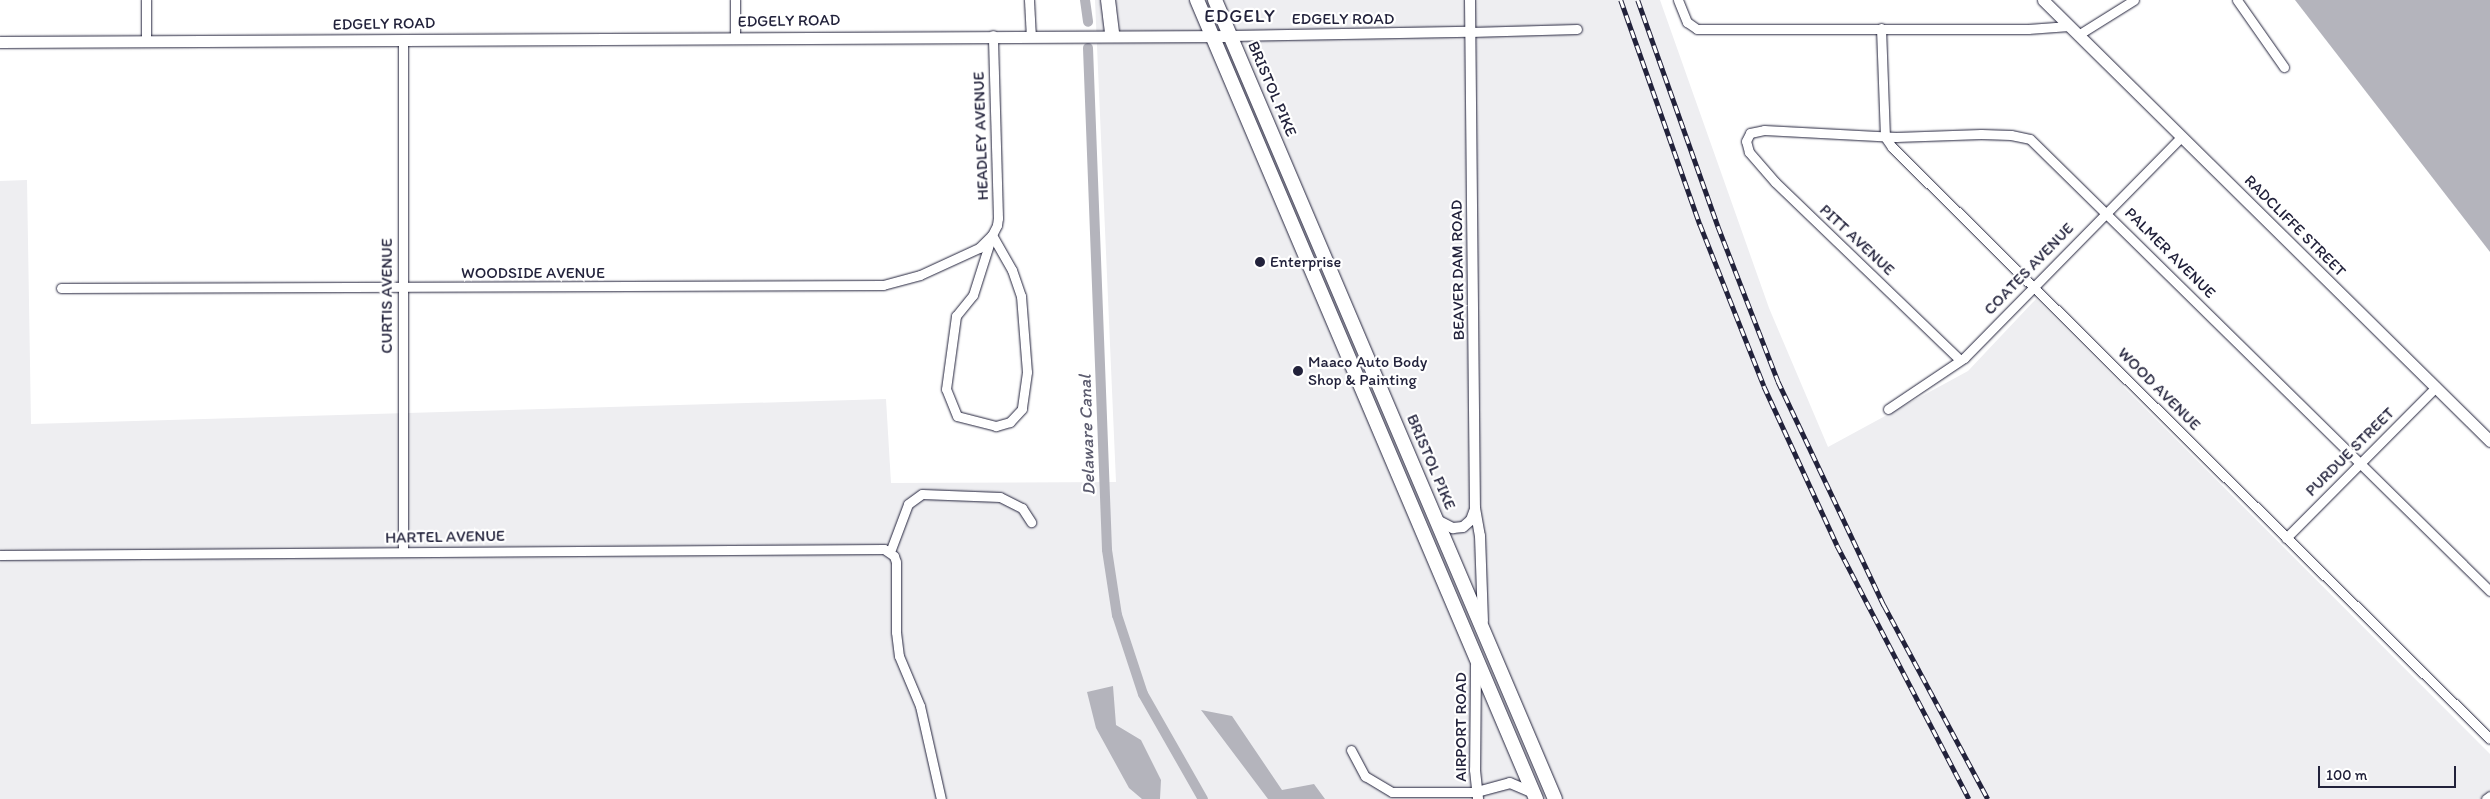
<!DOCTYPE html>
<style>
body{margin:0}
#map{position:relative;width:2490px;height:799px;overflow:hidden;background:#fff;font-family:Itim,sans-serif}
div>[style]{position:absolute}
.built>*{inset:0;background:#eeeef1}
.water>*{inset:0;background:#b4b4bc}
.canal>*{height:10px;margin:-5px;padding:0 5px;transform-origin:5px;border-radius:5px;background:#b4b4bc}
.roads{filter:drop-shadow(0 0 1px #22223b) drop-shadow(0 0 1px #22223b)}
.minor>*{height:9px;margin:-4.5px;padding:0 4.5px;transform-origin:4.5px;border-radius:4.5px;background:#fff}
.tertiary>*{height:10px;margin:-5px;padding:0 5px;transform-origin:5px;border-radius:5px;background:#fff}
.secondary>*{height:11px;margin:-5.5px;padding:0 5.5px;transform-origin:5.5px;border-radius:5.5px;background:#fff}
.trunk>*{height:14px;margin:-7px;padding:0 7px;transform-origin:7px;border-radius:7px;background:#fff}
.rail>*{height:4.5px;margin-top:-2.25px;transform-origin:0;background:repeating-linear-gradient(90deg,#fff 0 8px,#22223b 0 16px);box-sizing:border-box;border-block:1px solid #22223b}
.dots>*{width:14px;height:14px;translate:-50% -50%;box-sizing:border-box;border:2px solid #fff;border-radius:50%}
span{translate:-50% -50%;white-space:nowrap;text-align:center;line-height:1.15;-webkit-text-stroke:4.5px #fff;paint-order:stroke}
.street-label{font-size:16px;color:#22223b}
.poi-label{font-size:16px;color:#22223b}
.left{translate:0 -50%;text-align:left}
.water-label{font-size:18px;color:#5c5c6f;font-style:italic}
.quarter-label{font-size:19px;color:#22223b;letter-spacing:1px}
.scale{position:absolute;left:2318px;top:766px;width:138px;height:22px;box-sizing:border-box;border:2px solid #22223b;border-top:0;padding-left:6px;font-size:15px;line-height:18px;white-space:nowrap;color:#22223b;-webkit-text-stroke:4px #fff;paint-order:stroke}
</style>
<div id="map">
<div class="built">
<i style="clip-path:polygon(1095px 0,1660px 0,1769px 308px,1828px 447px,1968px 371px,2036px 299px,2490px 754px,2490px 799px,0 799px,0 181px,27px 180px,31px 424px,886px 399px,891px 483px,1116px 482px)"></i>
</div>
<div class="water">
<i style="clip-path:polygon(2295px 0,2490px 0,2490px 252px)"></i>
<i style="clip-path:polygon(1113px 686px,1116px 725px,1141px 740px,1161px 780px,1160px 799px,1142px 799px,1129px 788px,1096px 728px,1087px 692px)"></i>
<i style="clip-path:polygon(1201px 710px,1232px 716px,1282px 790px,1314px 784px,1325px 799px,1268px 799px)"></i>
</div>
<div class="canal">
<i style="left:1085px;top:0;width:22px;rotate:82deg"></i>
<i style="left:1088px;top:48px;width:502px;rotate:87.83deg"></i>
<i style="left:1107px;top:550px;width:66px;rotate:81.3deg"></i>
<i style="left:1117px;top:615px;width:83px;rotate:71.8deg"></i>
<i style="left:1143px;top:694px;width:121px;rotate:60.3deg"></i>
</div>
<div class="roads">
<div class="minor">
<i style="left:1029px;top:0;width:35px;rotate:87deg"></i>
<i style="left:1678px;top:0;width:24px;rotate:68deg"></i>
<i style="left:1687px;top:22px;width:12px;rotate:35deg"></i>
<i style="left:1697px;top:29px;width:331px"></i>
<i style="left:2028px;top:29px;width:41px;rotate:-4.2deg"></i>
<i style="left:2237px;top:0;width:82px;rotate:55deg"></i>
<i style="left:1881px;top:28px;width:109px;rotate:87.9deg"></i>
<i style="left:1885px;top:137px;width:12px;rotate:55deg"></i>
<i style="left:1892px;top:147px;width:841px;rotate:44.71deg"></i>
<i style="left:1470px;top:32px;width:107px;rotate:-1.6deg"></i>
<i style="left:2078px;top:35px;width:66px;rotate:-32deg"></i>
<i style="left:735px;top:38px;width:38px;rotate:-90deg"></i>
<i style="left:403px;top:40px;width:512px;rotate:90deg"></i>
<i style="left:146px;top:42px;width:42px;rotate:-90deg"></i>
<i style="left:992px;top:235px;width:40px;rotate:60.3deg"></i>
<i style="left:1012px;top:270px;width:28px;rotate:71deg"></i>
<i style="left:1021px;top:296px;width:76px;rotate:85.5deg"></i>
<i style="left:1027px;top:372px;width:37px;rotate:98deg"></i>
<i style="left:1022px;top:409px;width:18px;rotate:133deg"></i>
<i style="left:1010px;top:422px;width:15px;rotate:164deg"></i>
<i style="left:996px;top:426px;width:40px;rotate:-165.6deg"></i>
<i style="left:957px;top:416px;width:29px;rotate:-112deg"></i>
<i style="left:946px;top:389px;width:74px;rotate:-82.2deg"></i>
<i style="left:956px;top:316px;width:27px;rotate:-51deg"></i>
<i style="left:973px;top:295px;width:63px;rotate:-72.4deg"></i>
<i style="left:992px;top:235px;width:11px;rotate:-63deg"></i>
<i style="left:997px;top:225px;width:7px;rotate:-82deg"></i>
<i style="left:998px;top:218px;width:183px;rotate:-91.6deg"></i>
<i style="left:61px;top:288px;width:822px;rotate:-0.21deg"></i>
<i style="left:883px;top:285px;width:38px;rotate:-15deg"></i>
<i style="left:920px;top:275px;width:65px;rotate:-24.6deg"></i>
<i style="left:979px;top:248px;width:18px;rotate:-45deg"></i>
<i style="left:1959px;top:359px;width:255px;rotate:-136.1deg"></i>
<i style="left:1775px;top:182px;width:40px;rotate:-131deg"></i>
<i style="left:1749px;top:152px;width:11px;rotate:-105deg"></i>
<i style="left:1746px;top:141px;width:9px;rotate:-63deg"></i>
<i style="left:1750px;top:133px;width:14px;rotate:-12deg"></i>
<i style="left:1764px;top:130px;width:132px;rotate:3deg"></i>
<i style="left:1896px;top:137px;width:85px;rotate:-2deg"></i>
<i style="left:1981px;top:134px;width:30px;rotate:2deg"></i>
<i style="left:2011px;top:135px;width:19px;rotate:12deg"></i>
<i style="left:2030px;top:139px;width:645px;rotate:44.5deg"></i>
<i style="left:1888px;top:409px;width:92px;rotate:-33.9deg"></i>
<i style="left:1964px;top:358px;width:310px;rotate:-45.5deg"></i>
<i style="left:2286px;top:538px;width:213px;rotate:-45.2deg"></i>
<i style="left:890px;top:552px;width:51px;rotate:-69.4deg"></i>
<i style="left:908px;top:504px;width:17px;rotate:-36deg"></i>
<i style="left:922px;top:494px;width:78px;rotate:2.2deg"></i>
<i style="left:1000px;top:497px;width:25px;rotate:27deg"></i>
<i style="left:1022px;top:508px;width:17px;rotate:57deg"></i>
<i style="left:0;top:555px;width:884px;rotate:-0.39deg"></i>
<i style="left:884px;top:549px;width:12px;rotate:35deg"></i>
<i style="left:894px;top:556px;width:6px;rotate:72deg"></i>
<i style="left:896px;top:562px;width:70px;rotate:90deg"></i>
<i style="left:896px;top:632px;width:24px;rotate:83deg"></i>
<i style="left:899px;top:656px;width:54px;rotate:67.2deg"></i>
<i style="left:920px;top:706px;width:95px;rotate:77.3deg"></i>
<i style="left:1351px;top:750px;width:30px;rotate:62deg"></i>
<i style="left:1365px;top:776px;width:31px;rotate:31deg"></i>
<i style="left:1392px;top:792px;width:85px"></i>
<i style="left:2486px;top:799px;width:5px;rotate:-37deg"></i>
</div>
<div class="tertiary">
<i style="left:1470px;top:0;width:508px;rotate:89.44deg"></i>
<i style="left:1475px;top:508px;width:28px;rotate:80deg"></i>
<i style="left:1480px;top:536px;width:85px;rotate:88deg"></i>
<i style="left:1231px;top:36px;width:239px;rotate:-1deg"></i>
<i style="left:1437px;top:520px;width:18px;rotate:27deg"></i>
<i style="left:1453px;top:528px;width:10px;rotate:-6deg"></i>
<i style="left:1463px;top:527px;width:11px;rotate:-41deg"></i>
<i style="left:1471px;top:520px;width:12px;rotate:-70deg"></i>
<i style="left:1476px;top:665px;width:105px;rotate:90.5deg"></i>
<i style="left:1475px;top:770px;width:29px;rotate:84deg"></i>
<i style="left:1477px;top:792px;width:34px;rotate:-15deg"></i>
<i style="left:1510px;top:783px;width:26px;rotate:23deg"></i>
</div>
<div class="secondary">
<i style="left:2043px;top:0;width:628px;rotate:44.61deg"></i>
<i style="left:0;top:42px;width:1231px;rotate:-0.28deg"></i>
</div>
<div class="trunk">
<i style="left:1108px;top:0;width:35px;rotate:83deg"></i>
<i style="left:1197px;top:0;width:868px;rotate:67.01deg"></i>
<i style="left:1215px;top:0;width:868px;rotate:66.95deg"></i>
</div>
</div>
<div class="rail">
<i style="left:1621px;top:0;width:238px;rotate:70.6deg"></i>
<i style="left:1700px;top:224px;width:174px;rotate:68.4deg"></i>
<i style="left:1764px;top:386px;width:175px;rotate:65.3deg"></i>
<i style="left:1837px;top:545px;width:286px;rotate:62.5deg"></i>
<i style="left:1638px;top:0;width:240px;rotate:70.5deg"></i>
<i style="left:1718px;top:226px;width:166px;rotate:68.8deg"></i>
<i style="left:1778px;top:381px;width:248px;rotate:64.7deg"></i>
<i style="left:1884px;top:605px;width:220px;rotate:61.8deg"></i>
</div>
<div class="dots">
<i style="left:1260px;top:262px;background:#22223b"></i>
<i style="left:1298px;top:371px;background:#22223b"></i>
</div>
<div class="street-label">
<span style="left:1343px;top:19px">EDGELY ROAD</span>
<span style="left:789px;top:21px;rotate:-1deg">EDGELY ROAD</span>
<span style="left:384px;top:24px;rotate:-1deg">EDGELY ROAD</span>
<span style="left:1272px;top:89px;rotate:67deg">BRISTOL PIKE</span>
<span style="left:981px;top:136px;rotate:-92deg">HEADLEY AVENUE</span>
<span style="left:2295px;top:226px;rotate:45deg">RADCLIFFE STREET</span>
<span style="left:1857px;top:240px;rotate:43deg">PITT AVENUE</span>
<span style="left:2170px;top:253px;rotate:45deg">PALMER AVENUE</span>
<span style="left:2029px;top:269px;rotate:-46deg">COATES AVENUE</span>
<span style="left:1458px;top:270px;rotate:-91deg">BEAVER DAM ROAD</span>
<span style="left:533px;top:273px">WOODSIDE AVENUE</span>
<span style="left:387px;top:296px;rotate:-90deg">CURTIS AVENUE</span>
<span style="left:2159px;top:389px;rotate:45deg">WOOD AVENUE</span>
<span style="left:2350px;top:452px;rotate:-45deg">PURDUE STREET</span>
<span style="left:1431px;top:462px;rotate:67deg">BRISTOL PIKE</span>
<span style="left:445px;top:537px;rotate:-1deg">HARTEL AVENUE</span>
<span style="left:1461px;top:727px;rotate:-90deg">AIRPORT ROAD</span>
</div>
<div class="poi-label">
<span class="left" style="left:1270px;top:262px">Enterprise</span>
<span class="left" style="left:1308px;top:371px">Maaco Auto Body<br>Shop &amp; Painting</span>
</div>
<div class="water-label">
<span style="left:1087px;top:435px;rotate:-92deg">Delaware Canal</span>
</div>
<div class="quarter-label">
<span style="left:1240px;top:16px">EDGELY</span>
</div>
<div class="scale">100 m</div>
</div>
